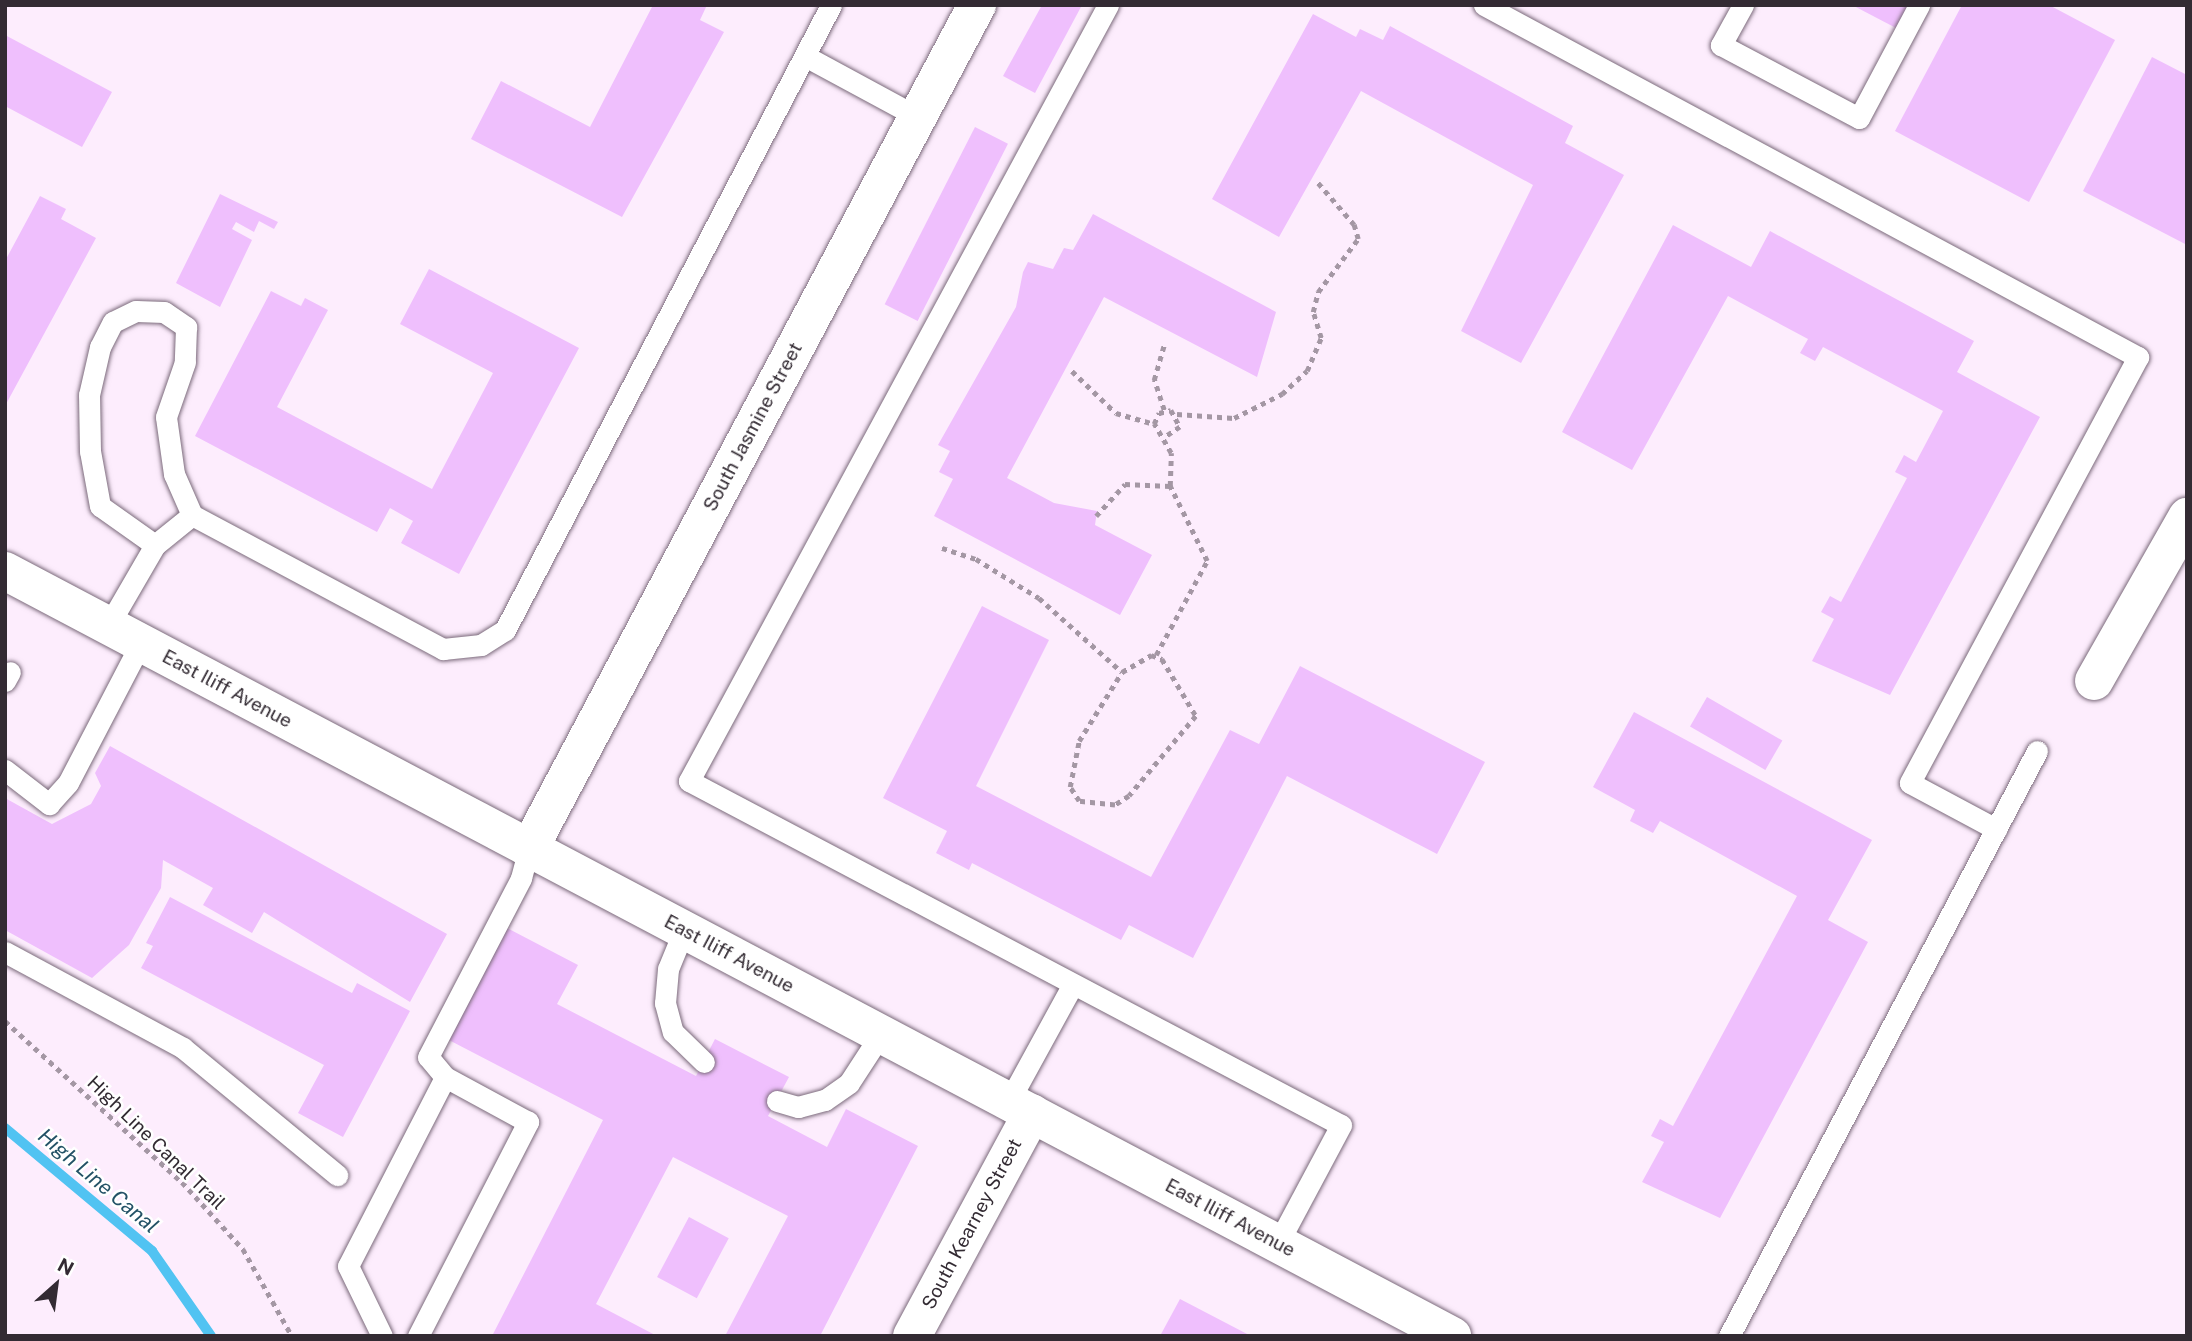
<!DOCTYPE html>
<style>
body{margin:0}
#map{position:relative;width:2192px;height:1341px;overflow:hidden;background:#fdedfd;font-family:"Public Sans",sans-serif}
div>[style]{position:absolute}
.stream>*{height:10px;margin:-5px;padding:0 5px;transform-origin:5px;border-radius:5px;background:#51c3f2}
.building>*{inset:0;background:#efbffd;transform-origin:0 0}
.path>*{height:4.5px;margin-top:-2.25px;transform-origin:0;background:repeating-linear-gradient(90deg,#a497a4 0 5px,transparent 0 10px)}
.roads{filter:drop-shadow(0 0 2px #7b6a7b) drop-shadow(0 0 2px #7b6a7b)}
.lane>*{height:21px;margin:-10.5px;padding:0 10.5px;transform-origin:10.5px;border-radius:10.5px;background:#fff}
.street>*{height:38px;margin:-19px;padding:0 19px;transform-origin:19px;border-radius:19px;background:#fff}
.secondary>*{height:38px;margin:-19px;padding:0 19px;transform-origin:19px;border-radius:19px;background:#fff}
span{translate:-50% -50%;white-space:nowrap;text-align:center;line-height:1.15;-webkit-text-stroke:5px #fff;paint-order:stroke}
.street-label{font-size:19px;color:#332b33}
.water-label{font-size:21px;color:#235266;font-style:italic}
.frame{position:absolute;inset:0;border:7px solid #332b33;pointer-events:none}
.north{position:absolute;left:21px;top:1250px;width:70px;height:70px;-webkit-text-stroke:5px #fff;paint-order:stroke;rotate:28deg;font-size:19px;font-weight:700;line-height:28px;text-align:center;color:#332b33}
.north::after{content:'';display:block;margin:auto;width:24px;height:32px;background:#332b33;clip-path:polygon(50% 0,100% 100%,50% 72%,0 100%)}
</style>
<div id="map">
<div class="stream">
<i style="left:5px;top:1128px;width:192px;rotate:39.9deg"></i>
<i style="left:152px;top:1251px;width:103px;rotate:55.2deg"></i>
</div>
<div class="building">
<i style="clip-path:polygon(653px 5px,707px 5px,700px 20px,724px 32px,622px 217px,471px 139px,501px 81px,590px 127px)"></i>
<i style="clip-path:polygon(1042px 5px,1082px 5px,1035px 93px,1003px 76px)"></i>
<i style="clip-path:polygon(1852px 5px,1908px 5px,1896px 28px)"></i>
<i style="clip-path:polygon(1962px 5px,2049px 5px,2115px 40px,2029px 202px,1895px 131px)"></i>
<i style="clip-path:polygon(1313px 14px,1356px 37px,1360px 29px,1383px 40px,1390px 26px,1573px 126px,1565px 143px,1624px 175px,1521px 363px,1461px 331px,1533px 185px,1361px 91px,1279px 237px,1212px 199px)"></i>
<i style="clip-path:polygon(5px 35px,112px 92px,82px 147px,5px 106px)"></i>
<i style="clip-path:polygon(2152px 57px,2187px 75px,2187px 245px,2083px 191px)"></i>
<i style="left:975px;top:127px;width:37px;height:199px;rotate:27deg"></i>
<i style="clip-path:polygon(220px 194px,278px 222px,274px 229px,259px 221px,254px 232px,236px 222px,232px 229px,252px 240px,220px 307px,176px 283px)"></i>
<i style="clip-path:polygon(40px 196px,66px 209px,61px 219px,96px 238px,5px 406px,5px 261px)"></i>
<i style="clip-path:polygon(1093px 214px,1276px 312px,1257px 377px,1104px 297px,1007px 478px,1054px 503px,1097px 511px,1095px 525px,1152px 555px,1120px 615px,934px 516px,953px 479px,939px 472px,950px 451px,938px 445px,1016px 307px,1023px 272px,1028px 262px,1053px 269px,1064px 248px,1073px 250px)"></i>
<i style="clip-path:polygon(1673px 225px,1751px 267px,1770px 231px,1974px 341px,1957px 372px,2040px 417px,1890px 695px,1812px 661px,1834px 619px,1821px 612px,1830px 596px,1841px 602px,1907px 478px,1895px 472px,1904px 455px,1916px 462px,1943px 411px,1823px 347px,1815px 361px,1800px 353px,1808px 339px,1728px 296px,1632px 470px,1562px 432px)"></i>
<i style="clip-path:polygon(429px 269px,579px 348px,459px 574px,401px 543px,413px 521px,390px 508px,377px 532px,195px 436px,271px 291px,301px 306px,305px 298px,328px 310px,277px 407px,432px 489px,493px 373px,400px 324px)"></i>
<i style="clip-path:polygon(982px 606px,1049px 640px,976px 786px,1151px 877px,1230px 730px,1259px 744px,1300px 666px,1485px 762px,1437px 854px,1287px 776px,1193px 958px,1129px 925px,1121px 940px,972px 863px,969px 870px,936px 853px,947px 831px,883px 798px)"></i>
<i style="left:1707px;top:697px;width:87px;height:34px;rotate:30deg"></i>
<i style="clip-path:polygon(1634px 712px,1872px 840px,1828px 920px,1868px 942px,1720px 1218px,1642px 1182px,1664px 1142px,1651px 1136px,1660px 1119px,1673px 1126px,1797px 896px,1660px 821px,1653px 833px,1630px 821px,1635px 810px,1593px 787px)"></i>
<i style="clip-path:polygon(110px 746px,447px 934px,410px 1002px,264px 912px,252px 933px,203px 905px,213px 888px,163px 860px,161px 888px,129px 945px,92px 978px,5px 930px,5px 798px,52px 824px,91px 804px,101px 786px,95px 773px)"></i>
<i style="clip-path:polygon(170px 897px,352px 993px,357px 983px,410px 1011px,343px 1137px,298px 1113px,324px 1065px,141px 968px,153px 946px,146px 943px)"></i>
<i style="clip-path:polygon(503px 926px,578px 965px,557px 1004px,696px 1076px,715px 1039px,789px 1077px,768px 1116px,827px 1147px,846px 1109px,918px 1146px,820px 1336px,725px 1336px,788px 1216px,673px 1157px,596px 1304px,657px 1336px,492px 1336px,603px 1120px,445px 1038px)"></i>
<i style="left:689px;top:1217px;width:45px;height:68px;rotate:28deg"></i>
<i style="clip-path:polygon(1180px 1299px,1251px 1336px,1160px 1336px)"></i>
</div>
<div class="path">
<i style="left:1072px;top:371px;width:61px;rotate:43.7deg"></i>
<i style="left:1116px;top:413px;width:40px;rotate:16deg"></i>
<i style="left:1164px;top:410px;width:32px;rotate:-108deg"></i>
<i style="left:1154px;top:380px;width:36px;rotate:-74deg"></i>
<i style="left:1177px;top:414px;width:57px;rotate:4deg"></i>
<i style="left:1234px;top:418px;width:54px;rotate:-26.6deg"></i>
<i style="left:1282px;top:394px;width:34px;rotate:-43deg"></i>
<i style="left:1307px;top:371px;width:36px;rotate:-67deg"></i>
<i style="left:1321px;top:338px;width:27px;rotate:-107deg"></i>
<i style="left:1313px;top:312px;width:21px;rotate:-76deg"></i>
<i style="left:1318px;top:292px;width:66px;rotate:-53deg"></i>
<i style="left:1358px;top:239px;width:15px;rotate:-106deg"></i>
<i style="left:1354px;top:225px;width:58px;rotate:-130.8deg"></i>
<i style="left:1096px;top:516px;width:43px;rotate:-47.8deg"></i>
<i style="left:1125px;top:484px;width:45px;rotate:2.5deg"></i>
<i style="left:942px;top:548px;width:36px;rotate:18deg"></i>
<i style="left:976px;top:559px;width:74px;rotate:31.8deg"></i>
<i style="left:1039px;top:598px;width:111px;rotate:41.7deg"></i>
<i style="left:1122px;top:672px;width:34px;rotate:-30deg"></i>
<i style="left:1151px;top:655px;width:12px;rotate:20deg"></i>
<i style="left:1162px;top:659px;width:66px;rotate:59.2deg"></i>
<i style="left:1196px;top:716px;width:104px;rotate:129.9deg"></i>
<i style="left:1129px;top:796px;width:17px;rotate:147deg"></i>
<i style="left:1115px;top:805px;width:36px;rotate:-174deg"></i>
<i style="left:1079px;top:801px;width:17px;rotate:-123deg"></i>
<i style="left:1070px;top:787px;width:47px;rotate:-78.9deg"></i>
<i style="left:1079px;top:741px;width:81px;rotate:-58.1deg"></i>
<i style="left:1156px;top:655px;width:107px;rotate:-61.5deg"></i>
<i style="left:1207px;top:561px;width:84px;rotate:-116.3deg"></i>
<i style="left:1170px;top:486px;width:33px;rotate:-88deg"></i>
<i style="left:1171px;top:453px;width:34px;rotate:-120deg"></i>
<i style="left:1154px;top:424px;width:12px;rotate:-66deg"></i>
<i style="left:1159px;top:413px;width:12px;rotate:-14deg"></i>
<i style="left:1171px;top:410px;width:19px;rotate:62deg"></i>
<i style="left:1180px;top:427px;width:18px;rotate:146deg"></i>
<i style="left:5px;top:1021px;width:239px;rotate:42.3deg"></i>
<i style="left:182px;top:1182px;width:91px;rotate:47.7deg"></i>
<i style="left:243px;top:1249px;width:100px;rotate:60.6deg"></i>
</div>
<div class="roads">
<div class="lane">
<i style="left:1108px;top:5px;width:882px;rotate:118.37deg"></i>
<i style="left:689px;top:781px;width:737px;rotate:27.82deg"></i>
<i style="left:1341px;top:1125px;width:134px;rotate:118.1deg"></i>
<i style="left:1484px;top:5px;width:743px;rotate:28.29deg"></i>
<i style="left:2138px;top:357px;width:483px;rotate:118.2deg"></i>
<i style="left:1910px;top:783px;width:98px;rotate:28.1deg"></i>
<i style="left:1743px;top:5px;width:46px;rotate:118.8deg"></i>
<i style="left:1721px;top:45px;width:156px;rotate:27.9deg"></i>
<i style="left:1859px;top:118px;width:128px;rotate:-62deg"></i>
<i style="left:805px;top:56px;width:128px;rotate:28.4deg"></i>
<i style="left:155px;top:545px;width:67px;rotate:-144.7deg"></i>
<i style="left:100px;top:506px;width:56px;rotate:-100.3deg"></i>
<i style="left:90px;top:451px;width:56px;rotate:-91deg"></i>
<i style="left:89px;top:395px;width:49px;rotate:-77.1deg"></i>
<i style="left:100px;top:347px;width:28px;rotate:-63deg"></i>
<i style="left:113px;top:322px;width:25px;rotate:-26deg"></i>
<i style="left:136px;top:311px;width:28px;rotate:2deg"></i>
<i style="left:164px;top:312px;width:27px;rotate:34deg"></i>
<i style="left:186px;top:327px;width:35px;rotate:92deg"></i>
<i style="left:185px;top:362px;width:58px;rotate:109.1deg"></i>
<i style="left:166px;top:417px;width:58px;rotate:82deg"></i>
<i style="left:174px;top:474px;width:45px;rotate:66.3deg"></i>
<i style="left:108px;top:626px;width:94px;rotate:-59.9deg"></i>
<i style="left:155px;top:545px;width:48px;rotate:-39deg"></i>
<i style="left:192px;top:515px;width:285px;rotate:28.1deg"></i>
<i style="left:443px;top:649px;width:38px;rotate:-6deg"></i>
<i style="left:481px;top:645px;width:28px;rotate:-32deg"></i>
<i style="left:505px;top:630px;width:705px;rotate:-62.45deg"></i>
<i style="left:5px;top:681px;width:10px;rotate:-61deg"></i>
<i style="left:5px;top:770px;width:56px;rotate:37.7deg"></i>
<i style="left:49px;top:804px;width:28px;rotate:-48deg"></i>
<i style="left:68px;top:783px;width:158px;rotate:-62.5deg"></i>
<i style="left:684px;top:930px;width:42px;rotate:112.3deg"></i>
<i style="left:668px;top:969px;width:34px;rotate:95deg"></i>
<i style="left:665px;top:1003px;width:30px;rotate:75deg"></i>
<i style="left:673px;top:1032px;width:43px;rotate:44.1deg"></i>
<i style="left:5px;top:952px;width:202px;rotate:28.3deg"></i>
<i style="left:183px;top:1048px;width:200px;rotate:39.5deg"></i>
<i style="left:777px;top:1101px;width:22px;rotate:16deg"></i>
<i style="left:798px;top:1107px;width:28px;rotate:-15deg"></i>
<i style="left:825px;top:1100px;width:29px;rotate:-35deg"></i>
<i style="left:849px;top:1083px;width:59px;rotate:-56.9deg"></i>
<i style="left:1009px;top:1101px;width:133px;rotate:-61.3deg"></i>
<i style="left:382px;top:1336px;width:78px;rotate:-115.9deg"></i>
<i style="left:348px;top:1266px;width:212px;rotate:-62.8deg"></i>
<i style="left:445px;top:1077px;width:26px;rotate:-130deg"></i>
<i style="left:428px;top:1057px;width:202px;rotate:-62.5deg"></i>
<i style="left:521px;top:878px;width:30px;rotate:-75deg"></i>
<i style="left:418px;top:1336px;width:241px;rotate:-62.8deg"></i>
<i style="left:528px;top:1122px;width:94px;rotate:-151.5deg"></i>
<i style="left:1729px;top:1336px;width:661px;rotate:-62.23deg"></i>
</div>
<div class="street">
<i style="left:2094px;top:681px;width:189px;rotate:-60.4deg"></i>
<i style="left:912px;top:1336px;width:253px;rotate:-61.7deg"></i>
</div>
<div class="secondary">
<i style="left:5px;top:571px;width:1637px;rotate:27.86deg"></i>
<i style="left:529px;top:849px;width:956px;rotate:-62.04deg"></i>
</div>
</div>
<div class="street-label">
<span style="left:753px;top:427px;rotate:-62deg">South Jasmine Street</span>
<span style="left:227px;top:689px;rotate:28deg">East Iliff Avenue</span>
<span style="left:729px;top:954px;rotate:28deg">East Iliff Avenue</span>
<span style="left:156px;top:1143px;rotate:44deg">High Line Canal Trail</span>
<span style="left:1230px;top:1218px;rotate:28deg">East Iliff Avenue</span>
<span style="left:972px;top:1224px;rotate:-62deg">South Kearney Street</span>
</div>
<div class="water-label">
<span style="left:98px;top:1181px;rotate:40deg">High Line Canal</span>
</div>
<div class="frame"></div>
<div class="north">N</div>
</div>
